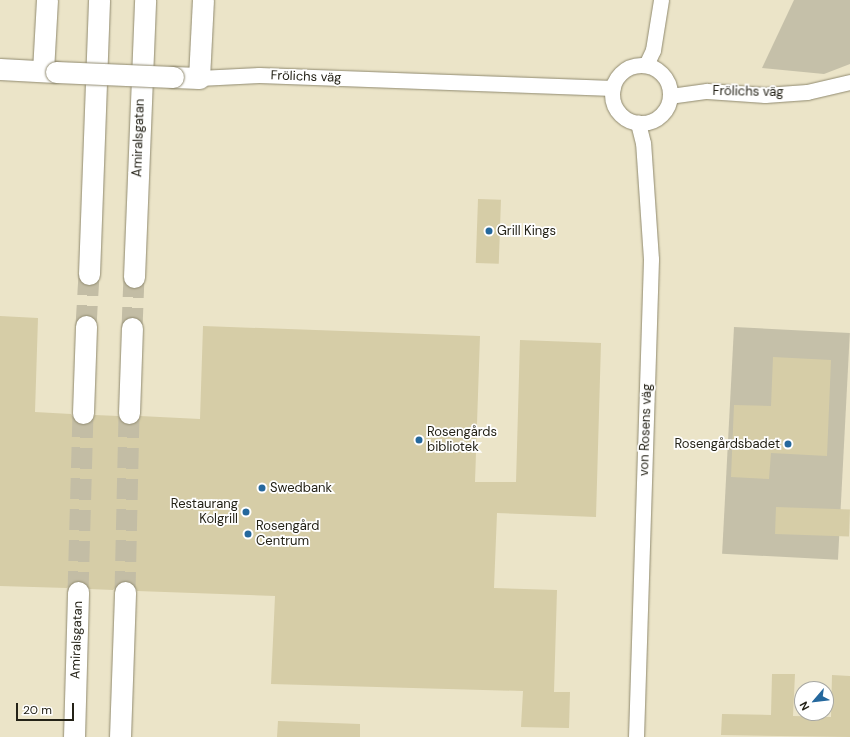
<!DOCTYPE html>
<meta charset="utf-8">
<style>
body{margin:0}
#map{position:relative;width:850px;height:737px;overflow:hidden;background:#ebe4c8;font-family:"DM Sans",sans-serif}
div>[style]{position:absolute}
.green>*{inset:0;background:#c5c0a9;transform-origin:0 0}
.building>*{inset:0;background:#d6cda7;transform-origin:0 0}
.secondary-tunnel>*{height:21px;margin-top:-10.5px;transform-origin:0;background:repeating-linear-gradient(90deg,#c3bda5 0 21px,transparent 0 31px)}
.roads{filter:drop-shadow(0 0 1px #908a6f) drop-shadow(0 0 1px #908a6f)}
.street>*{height:15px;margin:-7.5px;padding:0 7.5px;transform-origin:7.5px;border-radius:7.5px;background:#fff}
.street>.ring{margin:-7.5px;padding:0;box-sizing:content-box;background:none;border:15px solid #fff;border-radius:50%}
.secondary>*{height:21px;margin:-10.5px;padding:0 10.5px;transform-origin:10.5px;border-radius:10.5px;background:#fff}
.bridges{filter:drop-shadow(0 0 1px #908a6f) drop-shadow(0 0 1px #908a6f)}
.secondary-bridge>*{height:21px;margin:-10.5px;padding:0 10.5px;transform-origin:10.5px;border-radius:10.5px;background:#fff}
.dots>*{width:11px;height:11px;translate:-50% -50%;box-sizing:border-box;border:2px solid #fff;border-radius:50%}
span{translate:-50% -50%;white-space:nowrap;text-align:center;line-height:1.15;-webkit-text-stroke:3.5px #fff;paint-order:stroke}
.street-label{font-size:13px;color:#242217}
.poi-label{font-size:13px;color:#242217}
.left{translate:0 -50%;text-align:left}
.right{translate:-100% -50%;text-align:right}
.north{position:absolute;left:794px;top:681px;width:40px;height:40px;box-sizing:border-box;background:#fff;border:1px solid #a7a7a2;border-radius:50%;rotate:242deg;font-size:11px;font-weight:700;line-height:16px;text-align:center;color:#242217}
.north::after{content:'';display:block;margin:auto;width:14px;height:18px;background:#25689d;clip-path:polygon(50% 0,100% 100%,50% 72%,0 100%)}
.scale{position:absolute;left:16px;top:703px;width:58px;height:18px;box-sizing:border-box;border:2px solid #242217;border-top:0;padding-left:5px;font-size:12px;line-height:14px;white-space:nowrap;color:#242217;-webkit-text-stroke:3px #fff;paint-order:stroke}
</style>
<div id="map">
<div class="green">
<i style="clip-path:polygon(794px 0,850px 0,850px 64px,824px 74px,762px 68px)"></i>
<i style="left:734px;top:327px;width:116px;height:227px;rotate:3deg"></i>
</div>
<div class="building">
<i style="left:478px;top:199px;width:23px;height:64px;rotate:2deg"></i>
<i style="clip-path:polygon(0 316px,38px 318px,35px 412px,71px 414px,76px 423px,82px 425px,89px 423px,95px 415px,118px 416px,122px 423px,129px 425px,135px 423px,140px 416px,200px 419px,203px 326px,480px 336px,475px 482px,516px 482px,520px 340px,601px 343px,596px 517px,497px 513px,494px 588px,557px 590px,554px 692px,570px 692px,569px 728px,521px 727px,523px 691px,271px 684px,275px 596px,137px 591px,132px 582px,125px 580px,119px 582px,113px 590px,89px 589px,85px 582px,78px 580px,72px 582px,67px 588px,0 586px)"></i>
<i style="clip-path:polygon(773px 357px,831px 360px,827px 456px,771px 453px,769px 479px,731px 477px,734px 405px,771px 406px)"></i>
<i style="left:776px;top:507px;width:74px;height:27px;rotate:2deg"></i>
<i style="clip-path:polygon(772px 674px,795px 674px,793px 716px,831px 717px,832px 675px,850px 676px,850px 737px,721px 735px,722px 714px,771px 715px)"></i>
<i style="clip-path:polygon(278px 721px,360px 724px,360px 737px,277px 737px)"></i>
</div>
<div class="secondary-tunnel">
<i style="left:86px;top:326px;width:52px;rotate:-86.7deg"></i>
<i style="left:132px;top:328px;width:51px;rotate:-87.8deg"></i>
<i style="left:78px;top:592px;width:179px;rotate:-88.4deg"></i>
<i style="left:125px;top:592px;width:179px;rotate:-88.7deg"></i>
</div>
<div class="roads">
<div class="street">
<i style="left:646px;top:65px;width:17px;rotate:-65deg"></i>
<i style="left:653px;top:50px;width:51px;rotate:-80.9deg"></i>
<i class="ring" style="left:612px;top:65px;width:43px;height:43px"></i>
<i style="left:199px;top:78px;width:60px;rotate:-2.9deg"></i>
<i style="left:259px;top:75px;width:354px;rotate:2.1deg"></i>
<i style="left:670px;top:96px;width:37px;rotate:-8deg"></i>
<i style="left:707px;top:91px;width:58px;rotate:3.9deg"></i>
<i style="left:765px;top:95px;width:42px;rotate:-4.1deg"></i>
<i style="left:807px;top:92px;width:44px;rotate:-13.1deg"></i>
<i style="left:636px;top:737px;width:478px;rotate:-88.2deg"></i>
<i style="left:651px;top:259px;width:116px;rotate:-93.9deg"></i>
<i style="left:643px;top:143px;width:21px;rotate:-104deg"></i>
</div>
<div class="secondary">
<i style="left:0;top:69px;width:55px;rotate:3.1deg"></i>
<i style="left:43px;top:71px;width:71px;rotate:-86.8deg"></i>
<i style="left:173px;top:77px;width:26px;rotate:2deg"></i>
<i style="left:199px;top:78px;width:78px;rotate:-87.1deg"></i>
<i style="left:89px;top:274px;width:274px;rotate:-87.9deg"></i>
<i style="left:134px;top:277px;width:277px;rotate:-87.7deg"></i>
<i style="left:83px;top:413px;width:87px;rotate:-88deg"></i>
<i style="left:129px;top:413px;width:85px;rotate:-88deg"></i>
<i style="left:74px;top:737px;width:145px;rotate:-88.4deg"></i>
<i style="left:120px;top:737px;width:145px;rotate:-88deg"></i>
</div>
</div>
<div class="bridges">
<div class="secondary-bridge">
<i style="left:56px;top:72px;width:117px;rotate:2.4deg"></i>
</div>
</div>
<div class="dots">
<i style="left:489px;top:231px;background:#25689d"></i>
<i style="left:419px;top:440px;background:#25689d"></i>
<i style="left:788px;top:444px;background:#25689d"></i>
<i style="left:262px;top:488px;background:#25689d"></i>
<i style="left:246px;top:512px;background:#25689d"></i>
<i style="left:248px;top:534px;background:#25689d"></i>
</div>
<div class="street-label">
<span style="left:306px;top:77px;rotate:2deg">Frölichs väg</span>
<span style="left:748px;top:92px;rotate:1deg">Frölichs väg</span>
<span style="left:139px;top:138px;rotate:-88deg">Amiralsgatan</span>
<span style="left:646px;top:430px;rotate:-88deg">von Rosens väg</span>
<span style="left:77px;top:640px;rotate:-88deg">Amiralsgatan</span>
</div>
<div class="poi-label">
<span class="left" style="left:497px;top:231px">Grill Kings</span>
<span class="left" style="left:427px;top:440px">Rosengårds<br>bibliotek</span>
<span class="right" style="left:780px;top:444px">Rosengårdsbadet</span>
<span class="left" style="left:270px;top:488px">Swedbank</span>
<span class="right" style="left:238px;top:512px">Restaurang<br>Kolgrill</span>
<span class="left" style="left:256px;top:534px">Rosengård<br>Centrum</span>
</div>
<div class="north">N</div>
<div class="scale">20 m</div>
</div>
